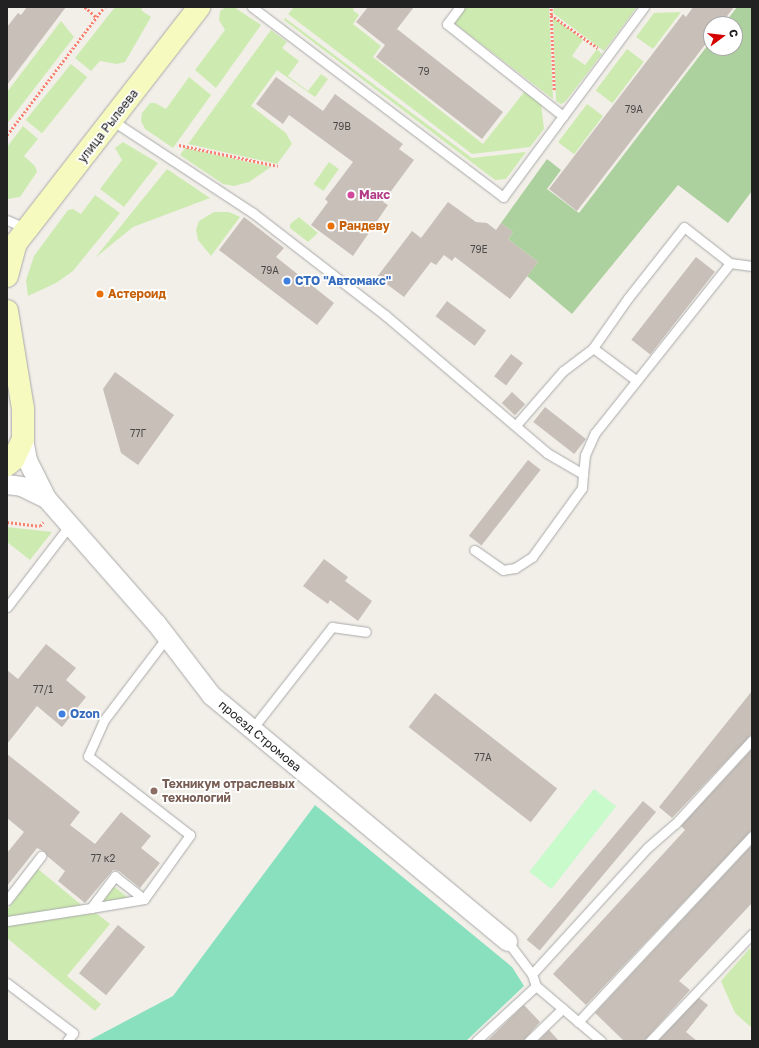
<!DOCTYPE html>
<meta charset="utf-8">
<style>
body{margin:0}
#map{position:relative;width:759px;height:1048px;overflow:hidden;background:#f2efe9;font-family:"Golos Text",sans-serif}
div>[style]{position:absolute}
.grass>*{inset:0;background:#cdebb0;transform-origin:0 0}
.forest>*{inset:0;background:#add19e}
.park>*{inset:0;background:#c8facc;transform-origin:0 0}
.pitch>*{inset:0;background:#88e0be}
.building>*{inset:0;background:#c7bfb8;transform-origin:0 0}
.path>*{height:2.5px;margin-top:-1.25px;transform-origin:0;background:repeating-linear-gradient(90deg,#fa8072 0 2px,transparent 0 4px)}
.roads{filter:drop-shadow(0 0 1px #a9a9a9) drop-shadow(0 0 1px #a9a9a9)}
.lane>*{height:9px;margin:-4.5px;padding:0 4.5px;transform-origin:4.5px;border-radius:4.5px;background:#fff}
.street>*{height:19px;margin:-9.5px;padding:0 9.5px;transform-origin:9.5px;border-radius:9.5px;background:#fff}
.secondary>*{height:22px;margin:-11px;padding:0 11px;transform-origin:11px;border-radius:11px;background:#f7fabf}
.dots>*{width:11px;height:11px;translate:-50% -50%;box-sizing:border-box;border:2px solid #fff;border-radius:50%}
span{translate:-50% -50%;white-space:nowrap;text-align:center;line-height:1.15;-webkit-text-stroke:3.5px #fff;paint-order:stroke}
.number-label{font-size:10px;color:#4b4948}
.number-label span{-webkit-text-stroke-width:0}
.street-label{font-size:12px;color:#222}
.hotel-label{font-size:12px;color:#b23c85;font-weight:700}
.left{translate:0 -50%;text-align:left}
.food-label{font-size:12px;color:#c56008;font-weight:700}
.shop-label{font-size:12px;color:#366cbe;font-weight:700}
.education-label{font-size:12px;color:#785e54;font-weight:700}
.frame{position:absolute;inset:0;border:8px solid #222;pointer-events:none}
.north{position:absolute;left:703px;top:16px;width:40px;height:40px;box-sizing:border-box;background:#fff;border:1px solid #a7a7a7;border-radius:50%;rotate:75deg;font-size:11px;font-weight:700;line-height:16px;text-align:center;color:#222}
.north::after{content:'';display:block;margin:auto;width:14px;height:18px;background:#d40000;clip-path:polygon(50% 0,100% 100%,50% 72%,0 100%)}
</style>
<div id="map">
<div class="grass">
<i style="clip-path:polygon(115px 7px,143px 7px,141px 10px,151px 17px,125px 62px,117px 64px,100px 61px,91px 71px,75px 58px)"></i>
<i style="clip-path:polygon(234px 7px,261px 25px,216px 88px,195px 70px,225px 30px,219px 20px,220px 11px,226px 7px)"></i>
<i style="clip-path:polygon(294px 7px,354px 7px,353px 10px,359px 15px,353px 24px,381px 46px,373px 57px,483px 144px,525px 91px,541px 104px,544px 129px,530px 147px,472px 154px,288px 14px)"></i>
<i style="clip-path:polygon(466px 7px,549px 7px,553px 99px,454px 23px)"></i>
<i style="clip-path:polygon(554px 7px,637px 7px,604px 51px,553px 13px)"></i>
<i style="clip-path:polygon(681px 12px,653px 49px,636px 37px,654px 13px)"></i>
<i style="clip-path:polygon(553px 17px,583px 40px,572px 56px,585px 65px,597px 49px,602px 54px,565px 102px,561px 104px,556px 101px)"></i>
<i style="clip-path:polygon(285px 18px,472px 158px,526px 152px,506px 179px,495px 180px,284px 20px)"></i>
<i style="clip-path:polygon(61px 21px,74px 37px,7px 124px,7px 92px)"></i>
<i style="clip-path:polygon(271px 30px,287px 42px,282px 48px,299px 61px,288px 76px,308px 91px,321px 74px,328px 79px,315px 97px,277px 70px,251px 106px,286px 133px,292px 144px,277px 164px,188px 144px)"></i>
<i style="left:627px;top:49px;width:21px;height:52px;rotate:37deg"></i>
<i style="left:71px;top:64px;width:21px;height:72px;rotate:39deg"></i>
<i style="clip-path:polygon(189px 77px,211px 95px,173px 148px,145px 129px,141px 121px,142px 113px,150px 103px,155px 103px,166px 109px)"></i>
<i style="left:587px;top:104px;width:20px;height:48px;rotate:37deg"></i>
<i style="clip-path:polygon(23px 126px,38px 139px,24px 156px,35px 166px,37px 172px,20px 197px,7px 199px,7px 147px)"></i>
<i style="clip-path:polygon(123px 142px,158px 163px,124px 207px,100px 189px,122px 160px,115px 148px)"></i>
<i style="clip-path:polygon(185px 148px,271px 167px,249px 182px,234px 186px,223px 184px,180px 155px)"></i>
<i style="left:329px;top:162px;width:12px;height:27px;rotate:35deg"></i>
<i style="clip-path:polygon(167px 169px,210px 198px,133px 227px,95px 258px)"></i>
<i style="clip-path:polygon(95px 195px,120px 213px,73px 271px,56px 283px,28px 296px,26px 280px,34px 256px,68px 210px,73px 209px,81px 214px)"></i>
<i style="clip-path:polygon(214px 212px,229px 212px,240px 217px,211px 256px,198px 240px,196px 230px,199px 221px)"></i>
<i style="clip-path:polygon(299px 217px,318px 233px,308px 242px,290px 228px,290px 224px)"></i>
<i style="clip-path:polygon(7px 527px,52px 532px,30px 560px,7px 542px)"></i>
<i style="clip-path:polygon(38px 869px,85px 908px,7px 919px,7px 910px)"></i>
<i style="clip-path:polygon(112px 885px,131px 900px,96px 905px)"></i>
<i style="clip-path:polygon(96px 913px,110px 924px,67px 976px,101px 1004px,95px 1011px,7px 938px,7px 926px)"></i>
<i style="clip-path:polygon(750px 948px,752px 955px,752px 1028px,735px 1013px,721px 981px)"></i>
</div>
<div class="forest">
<i style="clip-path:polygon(737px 7px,752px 7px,752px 191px,728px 223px,678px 185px,572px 314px,527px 276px,538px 262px,508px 239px,513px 232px,501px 223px,547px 159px,561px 170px,547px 189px,579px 213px,711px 41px,711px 48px,735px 48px,735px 24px,724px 24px)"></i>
</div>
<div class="park">
<i style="left:594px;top:789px;width:28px;height:105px;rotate:38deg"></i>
</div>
<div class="pitch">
<i style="clip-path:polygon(315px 805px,512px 967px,524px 986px,466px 1041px,88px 1041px,173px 996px)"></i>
</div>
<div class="building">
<i style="clip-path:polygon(27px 7px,66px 7px,7px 85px,7px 27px,18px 13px,21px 15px)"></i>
<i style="clip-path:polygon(368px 7px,414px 7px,397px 29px,503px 112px,482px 139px,376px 57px,385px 45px,356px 22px)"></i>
<i style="clip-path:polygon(693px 7px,734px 7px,721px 24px,711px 24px,711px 37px,577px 211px,549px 189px,683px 14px,686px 17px)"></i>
<i style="clip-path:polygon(276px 77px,323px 111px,335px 94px,403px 144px,399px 149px,414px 160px,383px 202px,388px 205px,353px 256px,311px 225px,328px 202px,325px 199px,353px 162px,289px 115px,283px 124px,256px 104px)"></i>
<i style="clip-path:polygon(448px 202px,476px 222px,487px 223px,496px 230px,501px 223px,513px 232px,508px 239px,538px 262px,510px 299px,455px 257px,452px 261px,444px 255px,436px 265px,431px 262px,404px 297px,377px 277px,412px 231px,421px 238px)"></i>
<i style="clip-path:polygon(244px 217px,284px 248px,276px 257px,334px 303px,317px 325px,219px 250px)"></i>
<i style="left:696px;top:257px;width:24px;height:105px;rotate:38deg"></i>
<i style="left:447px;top:301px;width:49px;height:19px;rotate:37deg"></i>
<i style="left:511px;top:354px;width:15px;height:28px;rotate:37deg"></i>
<i style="clip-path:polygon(115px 372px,174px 415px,138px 465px,121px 453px,103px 389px)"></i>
<i style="left:512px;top:392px;width:18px;height:15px;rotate:43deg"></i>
<i style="left:545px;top:407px;width:52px;height:19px;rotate:38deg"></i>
<i style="left:528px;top:460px;width:16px;height:96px;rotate:38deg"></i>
<i style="clip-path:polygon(324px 559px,348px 577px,345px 581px,372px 601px,358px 621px,330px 600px,328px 604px,303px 586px)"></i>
<i style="clip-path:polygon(46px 644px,76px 668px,66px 680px,86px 697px,62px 727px,37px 706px,7px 744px,7px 670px,18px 679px)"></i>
<i style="clip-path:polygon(752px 691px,752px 734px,672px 818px,659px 807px)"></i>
<i style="left:435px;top:693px;width:155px;height:43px;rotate:38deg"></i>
<i style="clip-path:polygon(752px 749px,752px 830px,586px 1005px,553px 974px,685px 830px,681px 826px)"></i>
<i style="clip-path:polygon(7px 754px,80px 812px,70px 825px,95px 844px,121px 812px,151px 836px,141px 848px,160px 863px,140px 888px,119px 871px,113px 870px,85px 903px,58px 881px,65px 871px,47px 856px,45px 852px,37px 848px,7px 886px,7px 853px,24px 832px,7px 818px)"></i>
<i style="left:643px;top:801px;width:17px;height:181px;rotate:40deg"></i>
<i style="clip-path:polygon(752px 845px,752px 903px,679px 981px,690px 990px,644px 1041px,624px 1041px,595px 1013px)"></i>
<i style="left:118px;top:925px;width:35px;height:62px;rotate:39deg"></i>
<i style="clip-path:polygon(699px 998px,708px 1005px,686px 1032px,697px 1041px,658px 1041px)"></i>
<i style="clip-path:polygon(524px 1005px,540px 1022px,523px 1041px,487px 1041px)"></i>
<i style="clip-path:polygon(549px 1030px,559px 1041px,538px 1041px)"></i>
</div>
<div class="path">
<i style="left:85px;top:7px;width:15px;rotate:42deg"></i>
<i style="left:551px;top:15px;width:8px;rotate:-90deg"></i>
<i style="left:554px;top:90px;width:75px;rotate:-92.3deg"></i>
<i style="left:551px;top:15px;width:57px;rotate:35.1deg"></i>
<i style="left:7px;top:135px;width:161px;rotate:-52.8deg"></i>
<i style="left:179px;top:145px;width:101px;rotate:12deg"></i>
<i style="left:7px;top:522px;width:33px;rotate:7deg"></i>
<i style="left:40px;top:526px;width:5px;rotate:-53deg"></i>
</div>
<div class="roads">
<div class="lane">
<i style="left:252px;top:7px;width:315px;rotate:37.1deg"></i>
<i style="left:503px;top:197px;width:101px;rotate:-53.5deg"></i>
<i style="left:563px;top:116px;width:148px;rotate:-141.6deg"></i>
<i style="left:447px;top:24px;width:21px;rotate:-53deg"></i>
<i style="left:563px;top:116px;width:136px;rotate:-53.4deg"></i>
<i style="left:113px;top:121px;width:168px;rotate:33.3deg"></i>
<i style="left:253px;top:213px;width:167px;rotate:37.7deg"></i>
<i style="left:385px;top:315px;width:213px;rotate:40.4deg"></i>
<i style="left:547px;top:453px;width:42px;rotate:30.3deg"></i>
<i style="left:583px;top:474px;width:14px;rotate:94deg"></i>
<i style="left:582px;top:488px;width:85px;rotate:125.9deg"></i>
<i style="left:532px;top:557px;width:20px;rotate:147deg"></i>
<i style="left:515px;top:568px;width:12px;rotate:171deg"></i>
<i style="left:503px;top:570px;width:35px;rotate:-145deg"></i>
<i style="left:7px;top:220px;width:22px;rotate:24deg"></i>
<i style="left:593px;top:348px;width:54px;rotate:36.7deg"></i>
<i style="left:516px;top:425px;width:72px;rotate:-49deg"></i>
<i style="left:563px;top:371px;width:38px;rotate:-37deg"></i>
<i style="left:593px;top:348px;width:61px;rotate:-55deg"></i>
<i style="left:628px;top:298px;width:90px;rotate:-51.7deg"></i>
<i style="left:684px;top:227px;width:58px;rotate:38deg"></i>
<i style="left:730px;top:263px;width:22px;rotate:8deg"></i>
<i style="left:583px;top:474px;width:19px;rotate:-84deg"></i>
<i style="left:585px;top:455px;width:24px;rotate:-66deg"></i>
<i style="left:595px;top:433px;width:217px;rotate:-51.5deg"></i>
<i style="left:7px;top:607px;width:103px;rotate:-52.5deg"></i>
<i style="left:252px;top:729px;width:130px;rotate:-51.9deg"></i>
<i style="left:332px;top:627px;width:34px;rotate:8deg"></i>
<i style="left:144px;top:899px;width:79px;rotate:-54.3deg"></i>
<i style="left:190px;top:835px;width:129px;rotate:-142.2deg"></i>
<i style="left:88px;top:756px;width:39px;rotate:-66deg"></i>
<i style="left:104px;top:720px;width:104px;rotate:-52.8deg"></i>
<i style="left:7px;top:900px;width:56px;rotate:-52.3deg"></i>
<i style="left:7px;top:921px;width:85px;rotate:-8.8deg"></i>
<i style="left:91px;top:908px;width:54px;rotate:-9.6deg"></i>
<i style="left:144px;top:899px;width:37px;rotate:-142deg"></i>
<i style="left:115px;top:876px;width:40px;rotate:127deg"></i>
<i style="left:507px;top:941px;width:41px;rotate:52.9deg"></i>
<i style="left:532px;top:974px;width:13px;rotate:72deg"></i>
<i style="left:536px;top:986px;width:85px;rotate:40.2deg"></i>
<i style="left:532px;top:974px;width:171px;rotate:-47.6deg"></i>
<i style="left:647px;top:848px;width:37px;rotate:-41deg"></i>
<i style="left:675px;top:824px;width:114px;rotate:-47.5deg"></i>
<i style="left:7px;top:983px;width:83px;rotate:37.1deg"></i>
<i style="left:73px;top:1033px;width:10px;rotate:127deg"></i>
<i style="left:578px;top:1022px;width:255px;rotate:-46.9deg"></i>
<i style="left:476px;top:1041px;width:81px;rotate:-42.5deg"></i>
<i style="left:529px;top:1041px;width:47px;rotate:-44.1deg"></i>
<i style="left:650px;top:1041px;width:148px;rotate:-46.4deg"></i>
</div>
<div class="street">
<i style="left:23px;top:439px;width:21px;rotate:79deg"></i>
<i style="left:27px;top:460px;width:42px;rotate:63.4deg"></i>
<i style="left:46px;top:498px;width:167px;rotate:48.7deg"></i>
<i style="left:156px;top:623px;width:91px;rotate:52.6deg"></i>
<i style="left:211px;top:695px;width:385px;rotate:39.7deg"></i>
<i style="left:7px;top:484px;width:14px;rotate:8deg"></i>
<i style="left:21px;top:486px;width:28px;rotate:26deg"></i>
</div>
<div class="secondary">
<i style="left:7px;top:249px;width:11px;rotate:-34deg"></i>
<i style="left:16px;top:243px;width:18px;rotate:-52deg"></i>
<i style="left:27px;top:229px;width:281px;rotate:-52.2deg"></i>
<i style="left:7px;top:276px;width:34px;rotate:-75deg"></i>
<i style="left:7px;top:311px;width:99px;rotate:80.7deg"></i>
<i style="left:23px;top:409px;width:30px;rotate:90deg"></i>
<i style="left:23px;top:439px;width:23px;rotate:115deg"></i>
<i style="left:13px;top:460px;width:8px;rotate:140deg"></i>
</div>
</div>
<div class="dots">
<i style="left:351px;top:195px;background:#d1479c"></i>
<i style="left:331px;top:226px;background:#e8710a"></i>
<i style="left:287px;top:281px;background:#3f7fe0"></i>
<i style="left:100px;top:294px;background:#e8710a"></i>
<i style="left:62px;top:714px;background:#3f7fe0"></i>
<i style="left:154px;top:791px;background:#8d6e63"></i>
</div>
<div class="number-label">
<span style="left:424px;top:72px">79</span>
<span style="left:634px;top:110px">79А</span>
<span style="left:342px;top:127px">79В</span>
<span style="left:479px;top:250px">79Е</span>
<span style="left:270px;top:271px">79А</span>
<span style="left:138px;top:434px">77Г</span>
<span style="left:43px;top:690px">77/1</span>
<span style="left:483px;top:758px">77А</span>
<span style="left:103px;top:859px">77 к2</span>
</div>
<div class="street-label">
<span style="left:108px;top:126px;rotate:-52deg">улица Рылеева</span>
<span style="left:260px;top:736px;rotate:40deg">проезд Стромова</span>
</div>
<div class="hotel-label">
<span class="left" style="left:359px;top:195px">Макс</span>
</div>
<div class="food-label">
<span class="left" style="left:339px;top:226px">Рандеву</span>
<span class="left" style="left:108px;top:294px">Астероид</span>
</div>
<div class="shop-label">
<span class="left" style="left:295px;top:281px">СТО "Автомакс"</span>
<span class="left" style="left:70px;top:714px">Ozon</span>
</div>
<div class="education-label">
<span class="left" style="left:162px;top:791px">Техникум отраслевых<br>технологий</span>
</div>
<div class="frame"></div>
<div class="north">С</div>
</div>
